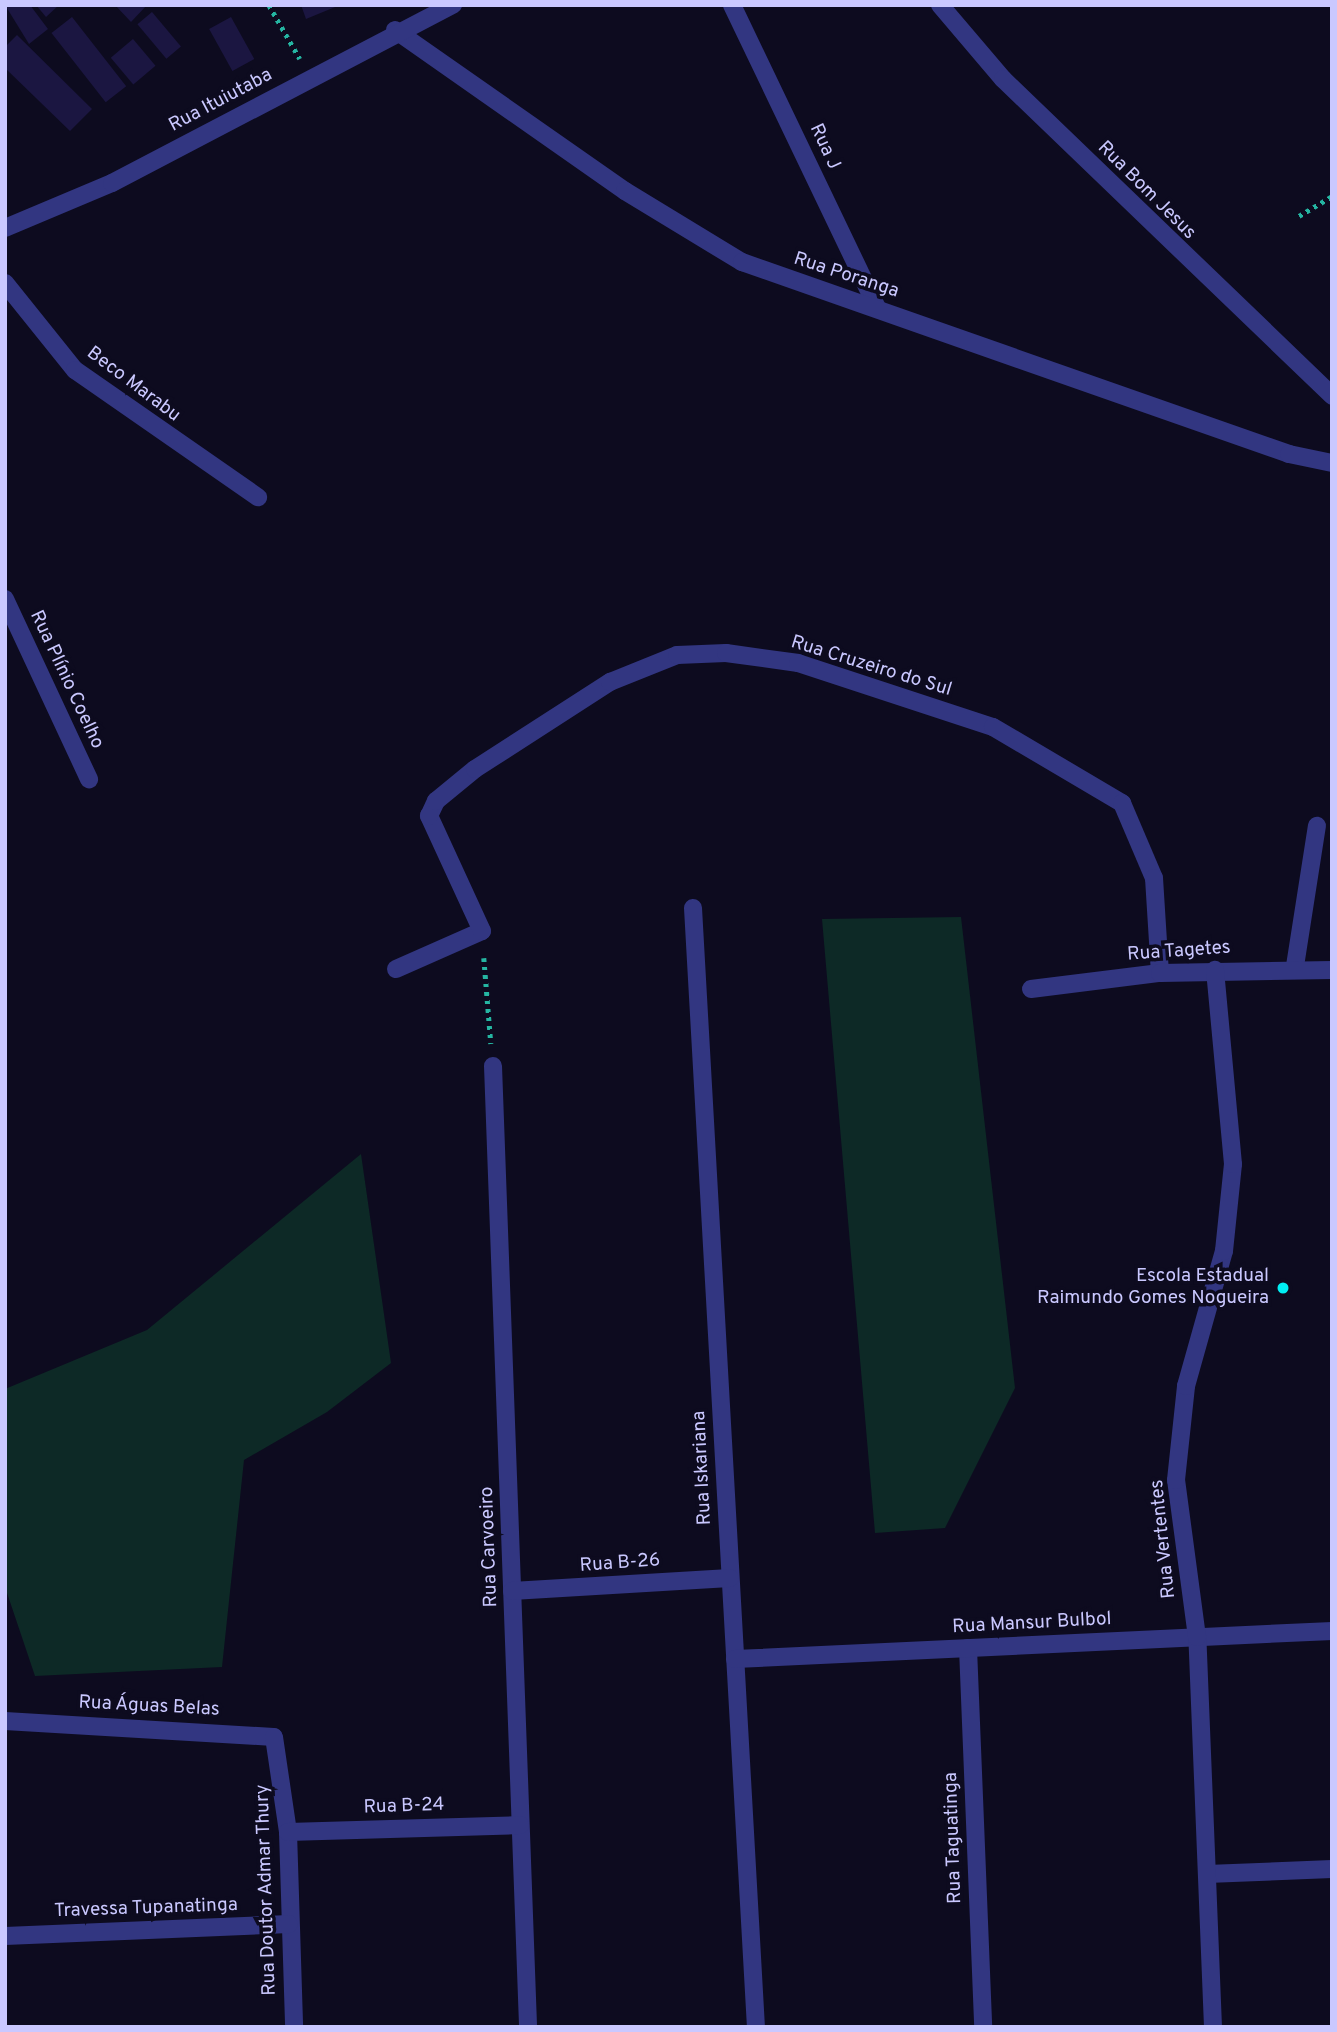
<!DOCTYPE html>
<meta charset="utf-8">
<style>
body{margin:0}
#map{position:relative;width:1337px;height:2032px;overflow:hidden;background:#0d0b1f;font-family:Overpass,sans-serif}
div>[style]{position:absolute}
.green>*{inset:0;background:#0d2926}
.building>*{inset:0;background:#1b1641;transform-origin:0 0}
.path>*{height:4.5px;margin-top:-2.25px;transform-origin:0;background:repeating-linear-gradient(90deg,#25b6a2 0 3.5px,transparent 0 8.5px)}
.service>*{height:18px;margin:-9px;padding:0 9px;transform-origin:9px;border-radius:9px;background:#323681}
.minor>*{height:18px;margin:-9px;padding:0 9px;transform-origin:9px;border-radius:9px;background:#323681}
.dots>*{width:19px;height:19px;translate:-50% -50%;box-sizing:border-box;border:4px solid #0d0b1f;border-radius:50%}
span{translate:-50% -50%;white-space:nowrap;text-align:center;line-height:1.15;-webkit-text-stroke:7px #0d0b1f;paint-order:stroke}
.street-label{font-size:19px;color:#cac8ff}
.poi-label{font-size:19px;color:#cac8ff}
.right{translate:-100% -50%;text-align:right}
.frame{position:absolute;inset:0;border:7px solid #cac8ff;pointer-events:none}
</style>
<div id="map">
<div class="green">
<i style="clip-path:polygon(961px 917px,1015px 1388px,945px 1528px,875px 1533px,822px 919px)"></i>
<i style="clip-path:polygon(361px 1154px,391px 1363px,327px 1412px,244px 1460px,222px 1667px,35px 1676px,5px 1587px,5px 1389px,147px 1330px)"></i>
</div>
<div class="building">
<i style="clip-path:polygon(5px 5px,30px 5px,48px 29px,29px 44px)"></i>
<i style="clip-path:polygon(36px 5px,59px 5px,46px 17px)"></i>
<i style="clip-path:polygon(115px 5px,147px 5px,131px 22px)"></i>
<i style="clip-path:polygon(301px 5px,340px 5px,306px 19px)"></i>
<i style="left:152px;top:12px;width:45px;height:19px;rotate:50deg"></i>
<i style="left:72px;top:17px;width:88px;height:26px;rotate:52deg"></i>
<i style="left:231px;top:17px;width:48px;height:25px;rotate:61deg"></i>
<i style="clip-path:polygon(17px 35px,92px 109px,70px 131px,5px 68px,5px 47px)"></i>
<i style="left:133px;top:39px;width:35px;height:29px;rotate:50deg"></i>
</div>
<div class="path">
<i style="left:269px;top:5px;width:62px;rotate:60.1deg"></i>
<i style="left:1299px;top:216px;width:39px;rotate:-31deg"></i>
<i style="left:484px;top:958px;width:86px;rotate:85.3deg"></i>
</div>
<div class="service">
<i style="left:5px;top:283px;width:112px;rotate:51.2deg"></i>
<i style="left:75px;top:370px;width:223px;rotate:34.8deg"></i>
<i style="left:1295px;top:966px;width:142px;rotate:-81.1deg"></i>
</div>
<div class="minor">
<i style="left:732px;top:5px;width:335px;rotate:64.4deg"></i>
<i style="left:940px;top:5px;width:97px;rotate:49.6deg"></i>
<i style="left:1003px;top:79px;width:457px;rotate:43.9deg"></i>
<i style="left:395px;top:30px;width:281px;rotate:35deg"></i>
<i style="left:625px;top:191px;width:137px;rotate:31.3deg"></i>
<i style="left:742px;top:262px;width:580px;rotate:19.34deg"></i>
<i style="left:1289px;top:454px;width:44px;rotate:11.8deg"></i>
<i style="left:5px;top:228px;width:116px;rotate:-22.8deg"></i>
<i style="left:112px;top:183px;width:385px;rotate:-27.6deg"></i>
<i style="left:5px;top:599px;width:199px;rotate:65deg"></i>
<i style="left:693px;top:908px;width:1121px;rotate:86.78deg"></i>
<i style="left:396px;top:969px;width:94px;rotate:-23.8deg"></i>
<i style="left:482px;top:931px;width:127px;rotate:-114.7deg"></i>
<i style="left:429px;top:816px;width:17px;rotate:-65deg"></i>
<i style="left:436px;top:801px;width:50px;rotate:-39.4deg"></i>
<i style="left:475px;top:769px;width:161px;rotate:-32.8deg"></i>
<i style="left:610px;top:682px;width:72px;rotate:-21.9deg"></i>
<i style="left:677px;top:655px;width:49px;rotate:-2.3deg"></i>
<i style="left:726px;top:653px;width:73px;rotate:7.9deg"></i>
<i style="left:798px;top:663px;width:205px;rotate:18.2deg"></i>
<i style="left:993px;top:727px;width:150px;rotate:30.5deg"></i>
<i style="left:1122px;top:803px;width:82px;rotate:66.9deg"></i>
<i style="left:1154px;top:878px;width:95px;rotate:86.4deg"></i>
<i style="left:1031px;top:989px;width:130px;rotate:-7.1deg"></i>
<i style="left:1160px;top:973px;width:172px;rotate:-1deg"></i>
<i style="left:493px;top:1066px;width:962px;rotate:87.91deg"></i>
<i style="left:512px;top:1591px;width:218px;rotate:-3.4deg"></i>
<i style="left:968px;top:1648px;width:379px;rotate:87.7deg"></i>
<i style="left:735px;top:1659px;width:598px;rotate:-2.69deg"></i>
<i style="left:5px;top:1721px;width:269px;rotate:3.4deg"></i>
<i style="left:274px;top:1737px;width:96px;rotate:81.6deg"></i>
<i style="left:288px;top:1832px;width:195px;rotate:88.2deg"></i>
<i style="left:288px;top:1832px;width:232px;rotate:-1.7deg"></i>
<i style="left:1207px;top:1874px;width:125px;rotate:-2.3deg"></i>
<i style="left:5px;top:1936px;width:284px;rotate:-2.4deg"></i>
<i style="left:1213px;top:2027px;width:390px;rotate:-92.3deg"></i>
<i style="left:1197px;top:1637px;width:158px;rotate:-97.6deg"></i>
<i style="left:1176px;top:1480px;width:95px;rotate:-83.9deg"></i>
<i style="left:1186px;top:1386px;width:140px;rotate:-74.3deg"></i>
<i style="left:1224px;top:1251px;width:87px;rotate:-84.1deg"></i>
<i style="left:1233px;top:1164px;width:195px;rotate:-95.3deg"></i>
</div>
<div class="dots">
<i style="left:1283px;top:1288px;background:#00eef3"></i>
</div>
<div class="street-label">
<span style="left:221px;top:101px;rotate:-28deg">Rua Ituiutaba</span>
<span style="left:824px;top:147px;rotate:65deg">Rua J</span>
<span style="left:1146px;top:191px;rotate:45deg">Rua Bom Jesus</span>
<span style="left:846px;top:276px;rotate:18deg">Rua Poranga</span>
<span style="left:133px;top:385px;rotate:37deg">Beco Marabu</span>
<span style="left:871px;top:667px;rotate:17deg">Rua Cruzeiro do Sul</span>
<span style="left:66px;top:680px;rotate:65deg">Rua Plínio Coelho</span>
<span style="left:1179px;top:952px;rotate:-4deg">Rua Tagetes</span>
<span style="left:703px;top:1468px;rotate:-93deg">Rua Iskariana</span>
<span style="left:1164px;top:1539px;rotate:-96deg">Rua Vertentes</span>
<span style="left:490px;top:1547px;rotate:-92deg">Rua Carvoeiro</span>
<span style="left:620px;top:1564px;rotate:-4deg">Rua B-26</span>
<span style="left:1032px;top:1624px;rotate:-3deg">Rua Mansur Bulbol</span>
<span style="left:149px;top:1707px;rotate:3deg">Rua Águas Belas</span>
<span style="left:404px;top:1807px;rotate:-2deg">Rua B-24</span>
<span style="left:954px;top:1838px;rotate:-92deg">Rua Taguatinga</span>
<span style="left:267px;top:1890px;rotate:-92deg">Rua Doutor Admar Thury</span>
<span style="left:146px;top:1909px;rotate:-2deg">Travessa Tupanatinga</span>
</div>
<div class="poi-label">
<span class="right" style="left:1269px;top:1288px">Escola Estadual<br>Raimundo Gomes Nogueira</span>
</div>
<div class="frame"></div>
</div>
